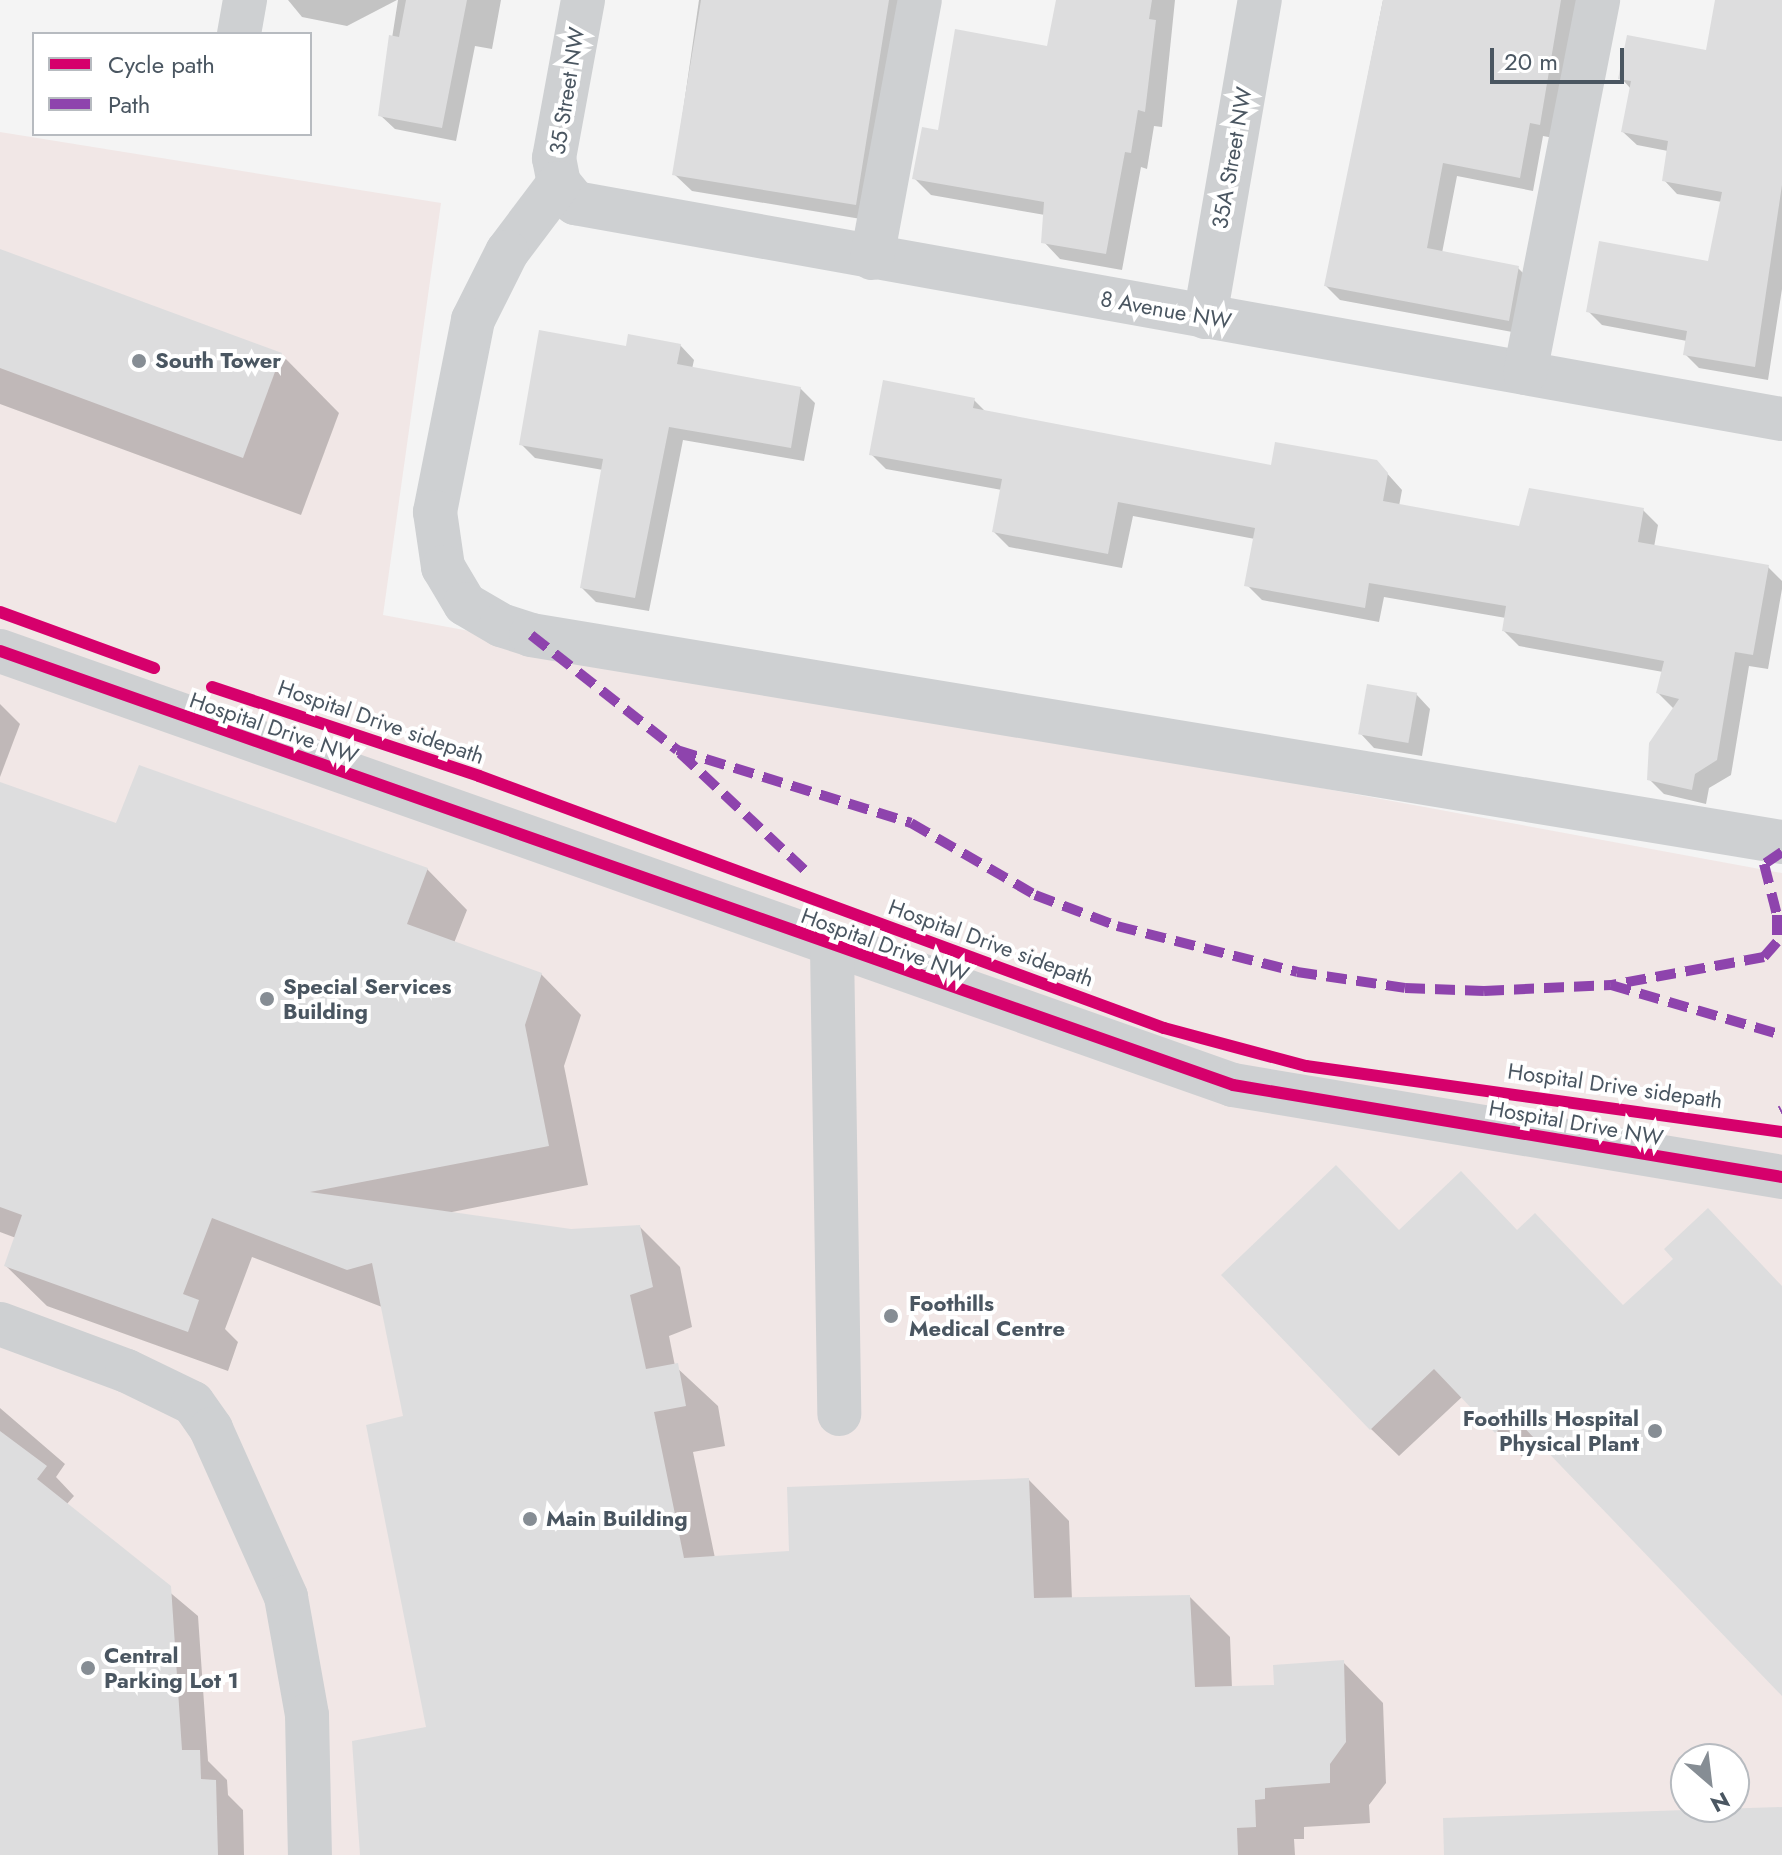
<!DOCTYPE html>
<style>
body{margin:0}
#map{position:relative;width:1782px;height:1855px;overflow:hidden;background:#f4f4f4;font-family:Jost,sans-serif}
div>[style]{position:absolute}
.medical>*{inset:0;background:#f1e7e6}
.shadow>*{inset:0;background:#0003}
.building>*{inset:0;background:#ddddde;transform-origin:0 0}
.minor>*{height:44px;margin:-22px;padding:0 22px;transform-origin:22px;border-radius:22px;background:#ced0d2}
.quiet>*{height:10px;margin-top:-5px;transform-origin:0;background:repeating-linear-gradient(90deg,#8e44ad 0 20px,transparent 0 30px)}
.cycleway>*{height:12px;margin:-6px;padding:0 6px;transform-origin:6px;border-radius:6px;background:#d6006c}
.dots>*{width:22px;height:22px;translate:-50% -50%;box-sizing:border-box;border:4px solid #fff;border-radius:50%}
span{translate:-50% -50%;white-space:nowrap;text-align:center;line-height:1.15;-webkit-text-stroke:8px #fff;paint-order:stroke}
.street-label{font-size:22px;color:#4a5661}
.poi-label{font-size:22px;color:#4a5661;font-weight:700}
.left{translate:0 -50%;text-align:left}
.right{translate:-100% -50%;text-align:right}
.legend{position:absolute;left:32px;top:32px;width:280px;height:104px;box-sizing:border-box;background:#fff;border:2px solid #b7bbc0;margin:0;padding:10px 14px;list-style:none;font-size:24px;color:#4a5661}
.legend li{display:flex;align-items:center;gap:16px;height:40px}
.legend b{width:40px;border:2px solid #b7bbc0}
.north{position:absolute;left:1670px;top:1743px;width:80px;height:80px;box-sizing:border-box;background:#fff;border:2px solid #b7bbc0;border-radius:50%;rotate:152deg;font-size:22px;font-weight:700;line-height:32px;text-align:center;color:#4a5661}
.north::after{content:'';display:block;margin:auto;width:28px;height:36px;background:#868d94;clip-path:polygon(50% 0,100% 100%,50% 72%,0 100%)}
.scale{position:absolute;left:1490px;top:48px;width:134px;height:36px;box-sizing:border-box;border:4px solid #4a5661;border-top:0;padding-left:10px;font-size:24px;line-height:28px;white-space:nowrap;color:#4a5661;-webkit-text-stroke:6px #fff;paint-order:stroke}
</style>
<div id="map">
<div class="medical">
<i style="clip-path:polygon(evenodd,0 132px,441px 203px,383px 615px,1782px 873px,1782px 1855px,0 1855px,0 132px,1686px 1759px,1734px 1759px,1734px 1807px,1686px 1807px,1686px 1759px)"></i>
</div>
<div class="shadow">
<i style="clip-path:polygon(288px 0,397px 0,347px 26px,302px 17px)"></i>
<i style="clip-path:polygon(398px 0,501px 0,492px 49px,475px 46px,456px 141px,395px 129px,380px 115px)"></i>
<i style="clip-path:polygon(699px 0,912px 0,873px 221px,692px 191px,674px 174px)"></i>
<i style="clip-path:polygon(1058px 0,1175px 0,1162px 127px,1154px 126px,1147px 169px,1141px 167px,1122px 270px,1060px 259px,1044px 242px,1045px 215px,931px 195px,914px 178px,939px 132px,1049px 48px)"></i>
<i style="clip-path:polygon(1383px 0,1586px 0,1554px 138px,1543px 136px,1533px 191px,1457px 176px,1442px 253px,1518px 268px,1532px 282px,1523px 334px,1340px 300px,1326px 286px)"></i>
<i style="clip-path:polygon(1717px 0,1782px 0,1782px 289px,1768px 380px,1699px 368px,1685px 354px,1687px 341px,1602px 325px,1589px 312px,1710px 264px,1722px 202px,1677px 194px,1664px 180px,1668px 151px,1637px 145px,1623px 132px,1631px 89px,1621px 78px,1708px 53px)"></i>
<i style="clip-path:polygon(0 251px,281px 354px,339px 413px,301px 515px,0 404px)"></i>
<i style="clip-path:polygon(680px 345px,694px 360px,692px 369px,800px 388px,815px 403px,804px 461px,683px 440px,649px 611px,596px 602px,582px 588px,603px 470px,535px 458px,521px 444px,627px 348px)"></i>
<i style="clip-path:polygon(974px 400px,987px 413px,1272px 467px,1376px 461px,1402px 490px,1399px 506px,1520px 528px,1643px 510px,1658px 525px,1654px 547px,1768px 567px,1782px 581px,1782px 589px,1768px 669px,1749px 666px,1731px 775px,1709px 788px,1706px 804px,1664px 794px,1649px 779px,1674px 709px,1658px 693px,1663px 672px,1519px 646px,1504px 631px,1506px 618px,1384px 597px,1379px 622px,1262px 600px,1247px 585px,1255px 539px,1133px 516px,1122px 568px,1009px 547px,994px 532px,1002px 490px,886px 469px,871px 454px)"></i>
<i style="clip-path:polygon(1416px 694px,1430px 709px,1422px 756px,1374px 748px,1360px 733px)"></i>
<i style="clip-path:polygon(0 704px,20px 724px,0 777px)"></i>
<i style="clip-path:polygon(0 784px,117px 826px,427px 869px,467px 910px,454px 943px,541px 974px,581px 1015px,564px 1066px,588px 1185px,447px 1213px,571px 1231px,640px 1227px,680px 1267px,692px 1327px,669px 1336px,675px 1366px,718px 1406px,725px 1446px,693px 1452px,715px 1558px,791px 1553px,1029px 1480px,1069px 1521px,1072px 1600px,1190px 1597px,1230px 1637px,1232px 1688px,1276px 1687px,1343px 1662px,1383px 1703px,1386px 1783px,1369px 1805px,1370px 1823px,1304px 1827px,1304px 1839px,1294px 1839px,1295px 1855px,362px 1855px,428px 1729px,406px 1417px,382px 1307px,252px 1257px,225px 1329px,238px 1342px,228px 1371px,47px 1306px,6px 1266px,16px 1238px,0 1232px)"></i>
<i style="clip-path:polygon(1400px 1232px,1518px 1232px,1624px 1308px,1782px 1287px,1782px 1693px,1542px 1442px,1524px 1459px,1463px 1396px,1399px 1456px,1371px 1429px)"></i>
<i style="clip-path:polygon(0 1408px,65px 1464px,56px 1477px,74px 1496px,66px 1505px,198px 1616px,208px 1761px,227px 1780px,228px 1795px,243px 1810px,244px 1855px,0 1855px)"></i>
</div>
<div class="building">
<i style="clip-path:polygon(406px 0,467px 0,442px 128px,378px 116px,389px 35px,399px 37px)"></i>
<i style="clip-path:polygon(701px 0,889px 0,856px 205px,672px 175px)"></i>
<i style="clip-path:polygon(1056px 0,1152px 0,1149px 19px,1156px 20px,1145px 112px,1138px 110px,1131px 153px,1125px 152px,1106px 254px,1041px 243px,1044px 202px,912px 179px,922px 127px,938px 130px,955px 29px,1047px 46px)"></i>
<i style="clip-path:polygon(1383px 0,1561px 0,1540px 125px,1530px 123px,1520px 178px,1443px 163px,1427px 248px,1519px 266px,1509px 321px,1324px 286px)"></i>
<i style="clip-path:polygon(1715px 0,1782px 0,1782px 185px,1755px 367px,1683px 355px,1687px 331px,1586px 312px,1599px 241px,1708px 261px,1722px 192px,1662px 181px,1668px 141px,1621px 132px,1631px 81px,1618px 79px,1627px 35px,1706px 50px)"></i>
<i style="clip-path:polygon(0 249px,282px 353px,243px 458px,0 368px)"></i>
<i style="clip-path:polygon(539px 330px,626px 346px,628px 334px,681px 344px,677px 364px,801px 387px,791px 448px,669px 427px,635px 598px,580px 588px,603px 459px,519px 445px)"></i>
<i style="clip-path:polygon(883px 380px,975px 398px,973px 408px,1271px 465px,1275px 442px,1377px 460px,1388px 473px,1383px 501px,1519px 526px,1529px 488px,1644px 508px,1638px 542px,1769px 565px,1753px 655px,1735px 652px,1717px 760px,1695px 774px,1692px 790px,1647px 780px,1649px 743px,1679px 699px,1656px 693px,1664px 661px,1502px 631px,1506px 606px,1369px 583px,1365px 608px,1244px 586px,1255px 528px,1118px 502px,1108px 554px,992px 532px,1002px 479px,869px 455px)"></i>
<i style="left:1367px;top:684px;width:51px;height:51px;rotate:10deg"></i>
<i style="clip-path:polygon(139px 765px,428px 868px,407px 924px,542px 973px,525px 1025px,549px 1146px,310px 1192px,571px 1229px,640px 1225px,653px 1287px,630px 1295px,646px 1369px,678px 1363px,686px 1406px,654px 1412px,684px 1558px,789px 1551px,787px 1487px,1029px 1478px,1034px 1598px,1190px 1595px,1195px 1687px,1274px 1685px,1273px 1665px,1344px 1660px,1346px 1742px,1330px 1764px,1330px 1783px,1265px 1788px,1265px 1799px,1255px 1800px,1256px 1827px,1237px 1828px,1238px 1855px,360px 1855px,352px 1741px,426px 1727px,366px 1425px,403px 1416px,372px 1263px,347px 1270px,212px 1218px,183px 1294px,199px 1300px,188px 1332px,4px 1266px,22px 1215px,0 1207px,0 782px,116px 823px)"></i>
<i style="clip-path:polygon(1336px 1165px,1399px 1230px,1461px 1171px,1517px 1230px,1535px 1213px,1623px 1305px,1673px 1259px,1664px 1249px,1708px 1208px,1782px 1286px,1782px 1696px,1513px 1416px,1495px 1433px,1434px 1369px,1370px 1430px,1221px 1275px)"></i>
<i style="clip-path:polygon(0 1431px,47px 1466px,37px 1479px,171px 1586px,182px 1750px,200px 1750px,201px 1779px,216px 1780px,218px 1855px,0 1855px)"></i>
<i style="clip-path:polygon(1782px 1807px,1782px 1855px,1444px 1855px,1443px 1818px)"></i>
</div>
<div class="minor">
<i style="left:583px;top:0;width:161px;rotate:100.4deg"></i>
<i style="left:554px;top:158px;width:25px;rotate:79deg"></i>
<i style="left:559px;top:183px;width:26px;rotate:51deg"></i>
<i style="left:575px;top:203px;width:1226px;rotate:10.15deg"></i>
<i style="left:239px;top:34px;width:35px;rotate:-80deg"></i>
<i style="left:559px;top:183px;width:86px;rotate:127deg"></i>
<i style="left:507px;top:252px;width:76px;rotate:116.6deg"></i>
<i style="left:473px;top:320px;width:196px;rotate:101.2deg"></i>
<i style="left:435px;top:512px;width:56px;rotate:81.7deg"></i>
<i style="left:443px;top:567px;width:43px;rotate:59.3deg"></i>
<i style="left:465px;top:604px;width:42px;rotate:30.3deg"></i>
<i style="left:501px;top:625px;width:32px;rotate:18deg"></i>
<i style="left:531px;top:635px;width:1268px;rotate:9.4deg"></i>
<i style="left:872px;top:258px;width:262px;rotate:-79.5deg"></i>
<i style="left:1205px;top:317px;width:322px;rotate:-80.2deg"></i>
<i style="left:1525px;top:373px;width:380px;rotate:-78.9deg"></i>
<i style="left:0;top:651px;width:1307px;rotate:19.39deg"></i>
<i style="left:1233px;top:1085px;width:557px;rotate:9.51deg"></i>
<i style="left:832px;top:947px;width:467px;rotate:89.1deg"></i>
<i style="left:0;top:1324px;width:135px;rotate:20.3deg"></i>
<i style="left:127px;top:1371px;width:73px;rotate:25.9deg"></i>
<i style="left:193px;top:1403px;width:32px;rotate:55deg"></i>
<i style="left:211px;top:1429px;width:184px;rotate:65.9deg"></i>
<i style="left:286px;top:1597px;width:120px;rotate:79.9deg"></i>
<i style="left:307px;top:1715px;width:140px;rotate:88.8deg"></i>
</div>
<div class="quiet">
<i style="left:531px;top:635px;width:186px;rotate:38.2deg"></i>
<i style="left:677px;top:750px;width:245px;rotate:17.3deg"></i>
<i style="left:911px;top:823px;width:143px;rotate:30.1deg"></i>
<i style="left:1035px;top:895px;width:88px;rotate:20.7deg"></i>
<i style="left:1117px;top:926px;width:186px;rotate:14.3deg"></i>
<i style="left:1297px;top:972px;width:109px;rotate:8.4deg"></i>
<i style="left:1405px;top:988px;width:79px;rotate:2.2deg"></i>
<i style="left:1484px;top:991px;width:127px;rotate:-2.7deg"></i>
<i style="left:680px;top:753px;width:177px;rotate:43.2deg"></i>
<i style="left:1782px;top:852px;width:22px;rotate:146deg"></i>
<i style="left:1764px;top:864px;width:53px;rotate:75.7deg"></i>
<i style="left:1777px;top:915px;width:27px;rotate:90deg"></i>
<i style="left:1777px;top:942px;width:20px;rotate:131deg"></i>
<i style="left:1764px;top:957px;width:156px;rotate:169.6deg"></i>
<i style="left:1611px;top:985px;width:178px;rotate:16.3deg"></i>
<i style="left:1780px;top:1111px;width:2px;rotate:-27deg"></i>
</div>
<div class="cycleway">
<i style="left:0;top:612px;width:164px;rotate:20deg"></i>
<i style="left:0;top:651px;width:1307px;rotate:19.39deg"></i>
<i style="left:1233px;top:1085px;width:557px;rotate:9.51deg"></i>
<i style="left:212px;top:687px;width:281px;rotate:18.4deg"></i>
<i style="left:479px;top:776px;width:730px;rotate:20.2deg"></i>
<i style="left:1164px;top:1028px;width:147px;rotate:15deg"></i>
<i style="left:1306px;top:1066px;width:481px;rotate:7.9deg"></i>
</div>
<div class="dots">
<i style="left:139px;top:361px;background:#868d94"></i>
<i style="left:267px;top:999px;background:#868d94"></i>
<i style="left:891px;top:1316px;background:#868d94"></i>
<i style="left:1655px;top:1431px;background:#868d94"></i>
<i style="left:530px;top:1519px;background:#868d94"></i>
<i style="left:88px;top:1668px;background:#868d94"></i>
</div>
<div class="street-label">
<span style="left:567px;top:91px;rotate:-81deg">35 Street NW</span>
<span style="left:1232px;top:158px;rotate:-80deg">35A Street NW</span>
<span style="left:1166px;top:310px;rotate:10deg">8 Avenue NW</span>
<span style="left:381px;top:722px;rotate:19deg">Hospital Drive sidepath</span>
<span style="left:274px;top:728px;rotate:19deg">Hospital Drive NW</span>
<span style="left:991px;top:943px;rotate:20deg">Hospital Drive sidepath</span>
<span style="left:885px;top:945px;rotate:20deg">Hospital Drive NW</span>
<span style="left:1615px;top:1086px;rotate:8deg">Hospital Drive sidepath</span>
<span style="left:1576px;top:1123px;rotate:10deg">Hospital Drive NW</span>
</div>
<div class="poi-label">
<span class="left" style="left:155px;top:361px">South Tower</span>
<span class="left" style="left:283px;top:999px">Special Services<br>Building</span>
<span class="left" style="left:909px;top:1316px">Foothills<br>Medical Centre</span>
<span class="right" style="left:1639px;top:1431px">Foothills Hospital<br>Physical Plant</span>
<span class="left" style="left:546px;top:1519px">Main Building</span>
<span class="left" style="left:104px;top:1668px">Central<br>Parking Lot 1</span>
</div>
<ul class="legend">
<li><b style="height:10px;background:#d6006c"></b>Cycle path</li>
<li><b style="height:10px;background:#8e44ad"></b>Path</li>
</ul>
<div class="north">N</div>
<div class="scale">20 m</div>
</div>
